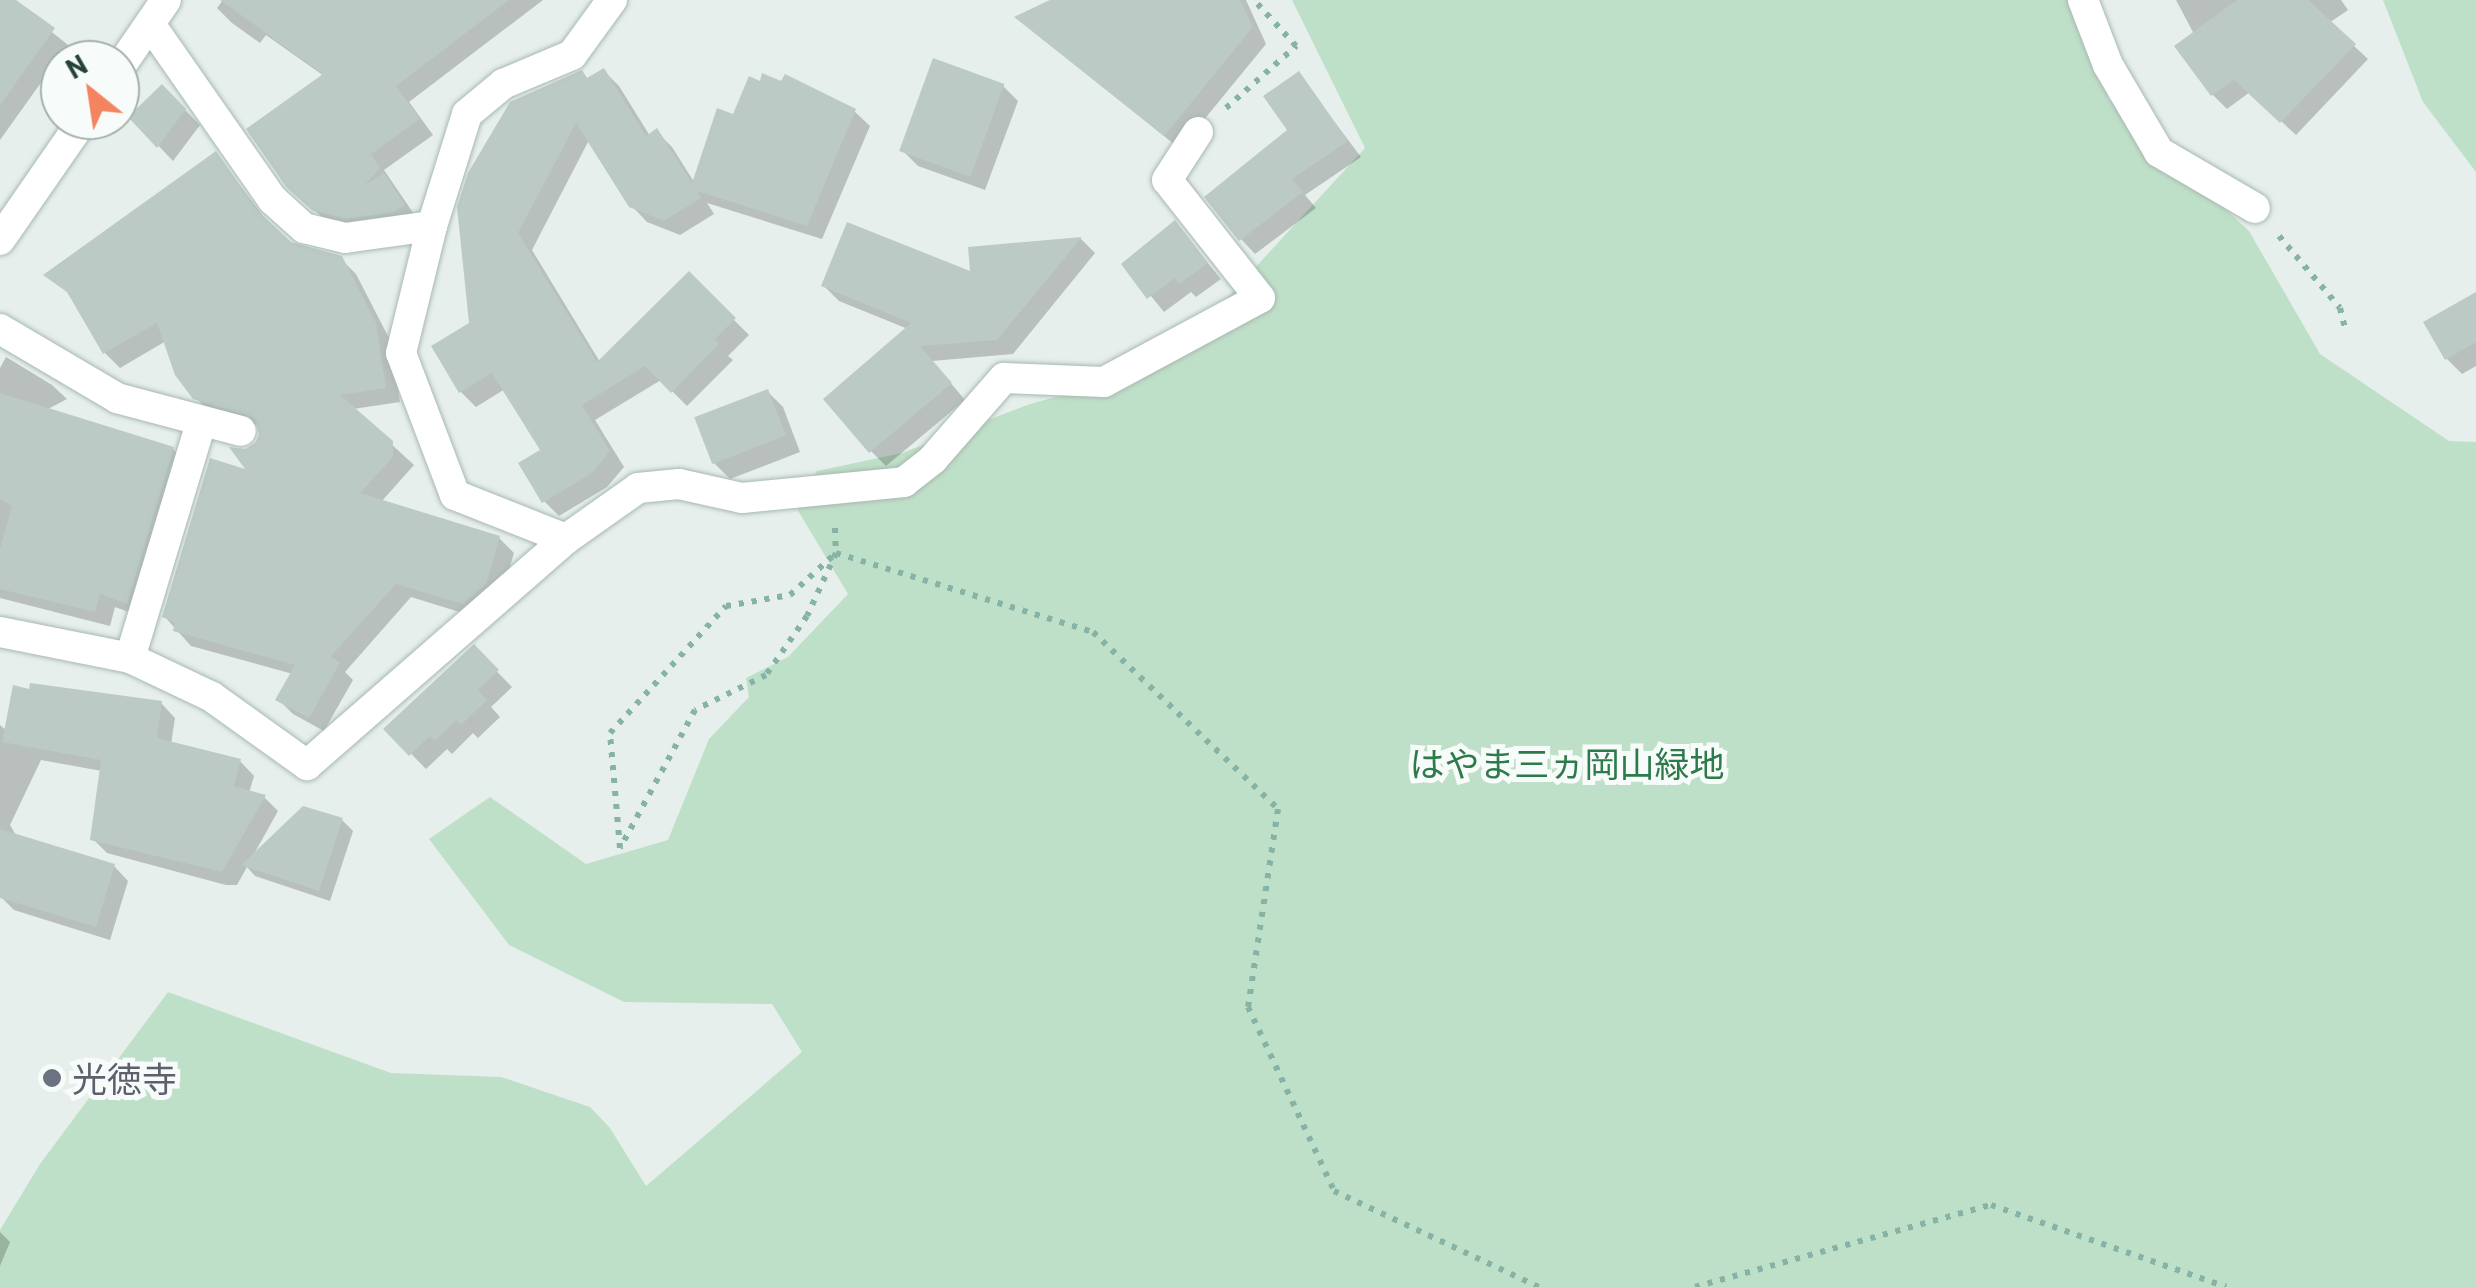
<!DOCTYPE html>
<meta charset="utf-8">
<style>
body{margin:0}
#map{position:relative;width:2476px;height:1287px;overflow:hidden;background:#e6efeb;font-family:Barlow,"Noto Sans JP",sans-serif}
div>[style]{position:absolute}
.green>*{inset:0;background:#bfe0c8}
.shadow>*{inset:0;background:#0003}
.building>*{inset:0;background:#bbcac4;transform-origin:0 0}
.path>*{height:6px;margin-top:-3px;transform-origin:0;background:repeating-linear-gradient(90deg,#86b3a5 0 5px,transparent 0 13px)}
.roads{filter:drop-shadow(0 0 2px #a8b8b2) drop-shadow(0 0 2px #a8b8b2)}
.minor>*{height:30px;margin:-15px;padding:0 15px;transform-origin:15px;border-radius:15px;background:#fff}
.dots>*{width:28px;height:28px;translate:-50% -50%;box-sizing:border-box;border:5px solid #f7fbf9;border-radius:50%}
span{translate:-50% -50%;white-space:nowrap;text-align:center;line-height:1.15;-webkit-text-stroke:10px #f7fbf9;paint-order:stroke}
.park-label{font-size:35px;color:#2d7a4b}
.worship-label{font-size:35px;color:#5b616d}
.left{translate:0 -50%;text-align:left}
.north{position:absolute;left:40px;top:40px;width:100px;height:100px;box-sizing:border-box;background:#f7fbf9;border:2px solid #a3b1ad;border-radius:50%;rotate:330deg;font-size:28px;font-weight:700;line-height:40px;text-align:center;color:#24423a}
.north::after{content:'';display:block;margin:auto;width:35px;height:45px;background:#f4845f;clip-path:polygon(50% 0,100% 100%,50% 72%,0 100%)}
</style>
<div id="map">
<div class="green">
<i style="clip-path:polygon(1292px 0,2091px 0,2108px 99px,2249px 231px,2320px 354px,2449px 441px,2476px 442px,2476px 1287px,0 1287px,0 1230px,40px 1164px,168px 992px,391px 1073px,501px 1077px,590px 1107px,610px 1128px,646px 1186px,802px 1052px,772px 1004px,624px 1002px,509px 945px,429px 839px,490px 797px,586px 864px,668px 840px,709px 739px,749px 697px,746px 678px,788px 657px,848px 594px,797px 509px,817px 471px,902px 453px,1030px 404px,1163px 368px,1365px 148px)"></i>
<i style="clip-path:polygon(2383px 0,2476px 0,2476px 172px,2423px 102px)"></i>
</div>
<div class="shadow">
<i style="clip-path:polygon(0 0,12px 0,68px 45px,0 140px)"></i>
<i style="clip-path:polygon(223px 0,543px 0,409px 102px,433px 135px,384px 170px,418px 220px,331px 225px,305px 202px,324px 76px,266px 35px,260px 43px,232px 23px,217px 8px)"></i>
<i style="clip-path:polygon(1056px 0,1246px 0,1266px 44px,1180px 149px,1018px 18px)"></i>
<i style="clip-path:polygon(2176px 0,2341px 0,2348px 10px,2329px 23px,2368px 59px,2296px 135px,2250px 92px,2227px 109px,2213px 95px,2178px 46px,2194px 34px)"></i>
<i style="clip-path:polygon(604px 71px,619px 86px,650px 136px,657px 132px,672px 147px,694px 182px,735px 117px,854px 111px,870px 126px,822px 239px,707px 203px,714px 214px,680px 235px,647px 222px,631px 205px,589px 140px,532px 250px,600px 362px,689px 275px,749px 335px,728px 356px,733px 360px,687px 406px,661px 380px,595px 420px,624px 467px,607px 487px,559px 516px,544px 501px,543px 450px,505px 389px,476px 407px,461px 392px,435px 347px,472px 325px,589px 80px)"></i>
<i style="clip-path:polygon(1299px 75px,1361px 157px,1305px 195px,1316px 208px,1255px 254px,1241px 239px,1290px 131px)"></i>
<i style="clip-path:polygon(1003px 86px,1018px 101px,985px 190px,918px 166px,903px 151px)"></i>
<i style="clip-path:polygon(162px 87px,200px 125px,173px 161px,131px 117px)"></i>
<i style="clip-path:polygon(216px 154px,270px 225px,290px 244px,341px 259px,356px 274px,390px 340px,400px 402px,353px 409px,414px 465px,381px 502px,499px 538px,514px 553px,500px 599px,479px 618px,411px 597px,345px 672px,353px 680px,324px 731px,293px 714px,278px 699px,293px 674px,191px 646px,165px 617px,252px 473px,245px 452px,256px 447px,261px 426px,211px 413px,195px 397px,166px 341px,120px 368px,105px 353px,74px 298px,47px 275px)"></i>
<i style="clip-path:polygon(1175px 224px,1221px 279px,1196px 297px,1191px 292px,1164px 312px,1125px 264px)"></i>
<i style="clip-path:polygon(1081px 239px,1095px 253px,1013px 354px,932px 361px,965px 400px,886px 466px,871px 451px,908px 329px,839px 301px,824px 286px,973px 275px,971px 249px)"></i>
<i style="clip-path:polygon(2476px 295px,2476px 366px,2462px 374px,2447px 359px,2426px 323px)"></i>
<i style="clip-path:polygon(6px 357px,52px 385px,67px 399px,46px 410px,173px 449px,188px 464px,142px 617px,115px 607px,110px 626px,0 598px,0 368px)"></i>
<i style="clip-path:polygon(767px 391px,783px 407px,800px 452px,730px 479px,714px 463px)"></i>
<i style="clip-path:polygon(474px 648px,512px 687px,491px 707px,500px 717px,478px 738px,473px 733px,452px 754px,447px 749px,426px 769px,387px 729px)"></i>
<i style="clip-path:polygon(161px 703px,175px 718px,171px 744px,240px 761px,254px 776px,249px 793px,264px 797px,278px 811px,254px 854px,342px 820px,353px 831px,330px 901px,255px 876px,247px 867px,237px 885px,226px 885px,107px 853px,93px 839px,102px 771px,41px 760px,10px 825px,17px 837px,114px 866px,128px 881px,110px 940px,14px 910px,0 896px,0 725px,7px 731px)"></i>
<i style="clip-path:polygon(0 1232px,10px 1242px,0 1266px)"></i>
</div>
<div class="building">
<i style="clip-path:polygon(0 0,16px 0,55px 28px,0 105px)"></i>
<i style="clip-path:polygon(220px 0,509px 0,396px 86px,420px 119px,371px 154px,380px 168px,365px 185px,384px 173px,405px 205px,394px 212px,346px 219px,313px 211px,287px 188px,246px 129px,323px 74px)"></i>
<i style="clip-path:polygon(1050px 0,1240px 0,1253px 27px,1164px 136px,1014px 17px)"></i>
<i style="clip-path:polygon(2237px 0,2308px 0,2356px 44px,2280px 123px,2234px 80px,2211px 96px,2174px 46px)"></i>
<i style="left:933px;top:58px;width:76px;height:99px;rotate:20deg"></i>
<i style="clip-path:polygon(604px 68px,646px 136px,657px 128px,692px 183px,717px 108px,733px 114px,749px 76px,760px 81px,762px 73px,781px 81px,785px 74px,856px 109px,807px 226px,697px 191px,701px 198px,664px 221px,629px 207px,576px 123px,518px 233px,597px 362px,689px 271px,736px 318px,715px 339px,719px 344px,671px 393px,645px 366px,582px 405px,610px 451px,592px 473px,542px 503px,518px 463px,540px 450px,492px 373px,459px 393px,431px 346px,469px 323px,457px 207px,468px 173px,510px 102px,582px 70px,587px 78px)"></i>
<i style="clip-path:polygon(1299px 71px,1348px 141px,1292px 179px,1303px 192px,1239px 241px,1204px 197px,1287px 130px,1263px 96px)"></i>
<i style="clip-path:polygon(162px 84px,186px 109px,157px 148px,128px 117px)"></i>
<i style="clip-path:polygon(216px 151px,258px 211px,291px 242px,342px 256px,376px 323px,386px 388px,340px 395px,393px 441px,393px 457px,360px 493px,500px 536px,486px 584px,463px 604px,396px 584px,331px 656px,340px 663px,309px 718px,275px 700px,295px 665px,173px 631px,175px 622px,162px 617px,210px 458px,245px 469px,229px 447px,245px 449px,255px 443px,259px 435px,255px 418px,193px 399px,175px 375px,157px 323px,103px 354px,67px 292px,43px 275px)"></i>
<i style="clip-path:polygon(1175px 220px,1208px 263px,1179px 284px,1175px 278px,1147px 299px,1121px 264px)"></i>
<i style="clip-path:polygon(847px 222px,970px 271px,968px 247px,1082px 237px,997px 340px,920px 346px,952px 383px,869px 453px,823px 399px,911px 323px,821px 286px)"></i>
<i style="clip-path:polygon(2476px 292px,2476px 342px,2445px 360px,2423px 322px)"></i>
<i style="left:768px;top:389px;width:50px;height:79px;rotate:69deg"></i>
<i style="clip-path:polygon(0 393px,174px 447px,127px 604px,100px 594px,95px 612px,0 589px,0 549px,12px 506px,0 499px)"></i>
<i style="clip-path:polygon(474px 644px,499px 670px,478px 690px,487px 700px,461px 725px,456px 720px,435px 741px,430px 736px,409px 756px,383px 729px)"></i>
<i style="clip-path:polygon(30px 683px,162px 701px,157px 738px,241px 759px,234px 786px,266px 795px,222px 872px,90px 840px,101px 760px,2px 742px,13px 685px,29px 689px)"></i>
<i style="clip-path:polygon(303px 806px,343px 818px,319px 891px,241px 865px)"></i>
<i style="clip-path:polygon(0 829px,115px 864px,96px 927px,0 898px)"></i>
</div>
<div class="path">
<i style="left:1226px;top:108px;width:94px;rotate:-41.5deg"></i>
<i style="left:1296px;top:46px;width:62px;rotate:-132.4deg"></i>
<i style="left:2279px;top:236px;width:94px;rotate:49.7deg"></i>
<i style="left:2340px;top:308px;width:25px;rotate:76deg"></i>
<i style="left:835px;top:528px;width:25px;rotate:88deg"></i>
<i style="left:836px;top:553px;width:269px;rotate:17.1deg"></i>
<i style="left:1093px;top:632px;width:256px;rotate:43.7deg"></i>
<i style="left:1278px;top:809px;width:200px;rotate:98.6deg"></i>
<i style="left:1248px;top:1007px;width:203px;rotate:64.9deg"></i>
<i style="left:1334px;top:1191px;width:226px;rotate:25.1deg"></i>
<i style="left:836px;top:553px;width:69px;rotate:114.7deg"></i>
<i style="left:807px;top:616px;width:72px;rotate:124.8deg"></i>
<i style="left:766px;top:675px;width:79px;rotate:153.8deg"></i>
<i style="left:695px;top:710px;width:157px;rotate:118.5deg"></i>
<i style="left:620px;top:848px;width:115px;rotate:-95deg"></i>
<i style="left:610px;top:733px;width:172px;rotate:-47.6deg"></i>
<i style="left:726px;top:606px;width:65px;rotate:-9.8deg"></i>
<i style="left:790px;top:595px;width:62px;rotate:-42.4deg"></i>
<i style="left:1695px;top:1287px;width:307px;rotate:-15.5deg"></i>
<i style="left:1991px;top:1205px;width:249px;rotate:19.2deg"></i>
</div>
<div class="roads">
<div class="minor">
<i style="left:2083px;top:0;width:70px;rotate:69deg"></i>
<i style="left:2108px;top:65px;width:101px;rotate:59.6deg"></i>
<i style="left:2159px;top:152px;width:111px;rotate:30.3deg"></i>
<i style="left:150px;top:24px;width:215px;rotate:55.1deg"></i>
<i style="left:273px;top:200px;width:42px;rotate:42.1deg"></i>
<i style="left:304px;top:228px;width:42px;rotate:13.7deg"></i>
<i style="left:345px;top:238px;width:88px;rotate:-7.9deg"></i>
<i style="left:432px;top:226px;width:117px;rotate:-72.6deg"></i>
<i style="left:467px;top:114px;width:47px;rotate:-39.8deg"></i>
<i style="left:503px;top:84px;width:75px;rotate:-22.8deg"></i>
<i style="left:572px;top:55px;width:68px;rotate:-54deg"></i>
<i style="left:120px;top:67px;width:81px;rotate:-55.5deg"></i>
<i style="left:432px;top:226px;width:131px;rotate:103.7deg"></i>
<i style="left:401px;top:353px;width:152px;rotate:69.2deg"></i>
<i style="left:455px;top:495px;width:119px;rotate:21.6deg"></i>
<i style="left:0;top:240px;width:146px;rotate:-55.3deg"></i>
<i style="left:0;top:329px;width:136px;rotate:30.5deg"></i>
<i style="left:117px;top:398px;width:128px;rotate:14.9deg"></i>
<i style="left:0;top:632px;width:133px;rotate:11.3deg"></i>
<i style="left:130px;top:658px;width:91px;rotate:25.4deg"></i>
<i style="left:212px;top:697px;width:117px;rotate:35.6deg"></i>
<i style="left:307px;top:765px;width:344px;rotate:-41.1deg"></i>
<i style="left:566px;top:539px;width:88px;rotate:-35.3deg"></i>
<i style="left:638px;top:488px;width:41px;rotate:-5.6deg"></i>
<i style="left:679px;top:484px;width:65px;rotate:12.5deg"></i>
<i style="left:742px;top:498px;width:163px;rotate:-5.6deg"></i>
<i style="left:904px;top:482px;width:37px;rotate:-38deg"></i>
<i style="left:933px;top:459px;width:108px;rotate:-48.8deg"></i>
<i style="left:1004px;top:378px;width:100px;rotate:2.3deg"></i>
<i style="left:1104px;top:382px;width:177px;rotate:-28.3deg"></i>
<i style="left:1260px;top:298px;width:150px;rotate:-128.2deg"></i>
<i style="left:1167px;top:180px;width:57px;rotate:-57.1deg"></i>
<i style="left:130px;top:658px;width:245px;rotate:-73.2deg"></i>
</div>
</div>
<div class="dots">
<i style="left:52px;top:1078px;background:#6b7280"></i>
</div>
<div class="park-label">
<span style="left:1567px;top:763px">はやま三ヵ岡山緑地</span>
</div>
<div class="worship-label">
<span class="left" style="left:72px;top:1078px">光徳寺</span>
</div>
<div class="north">N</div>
</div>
